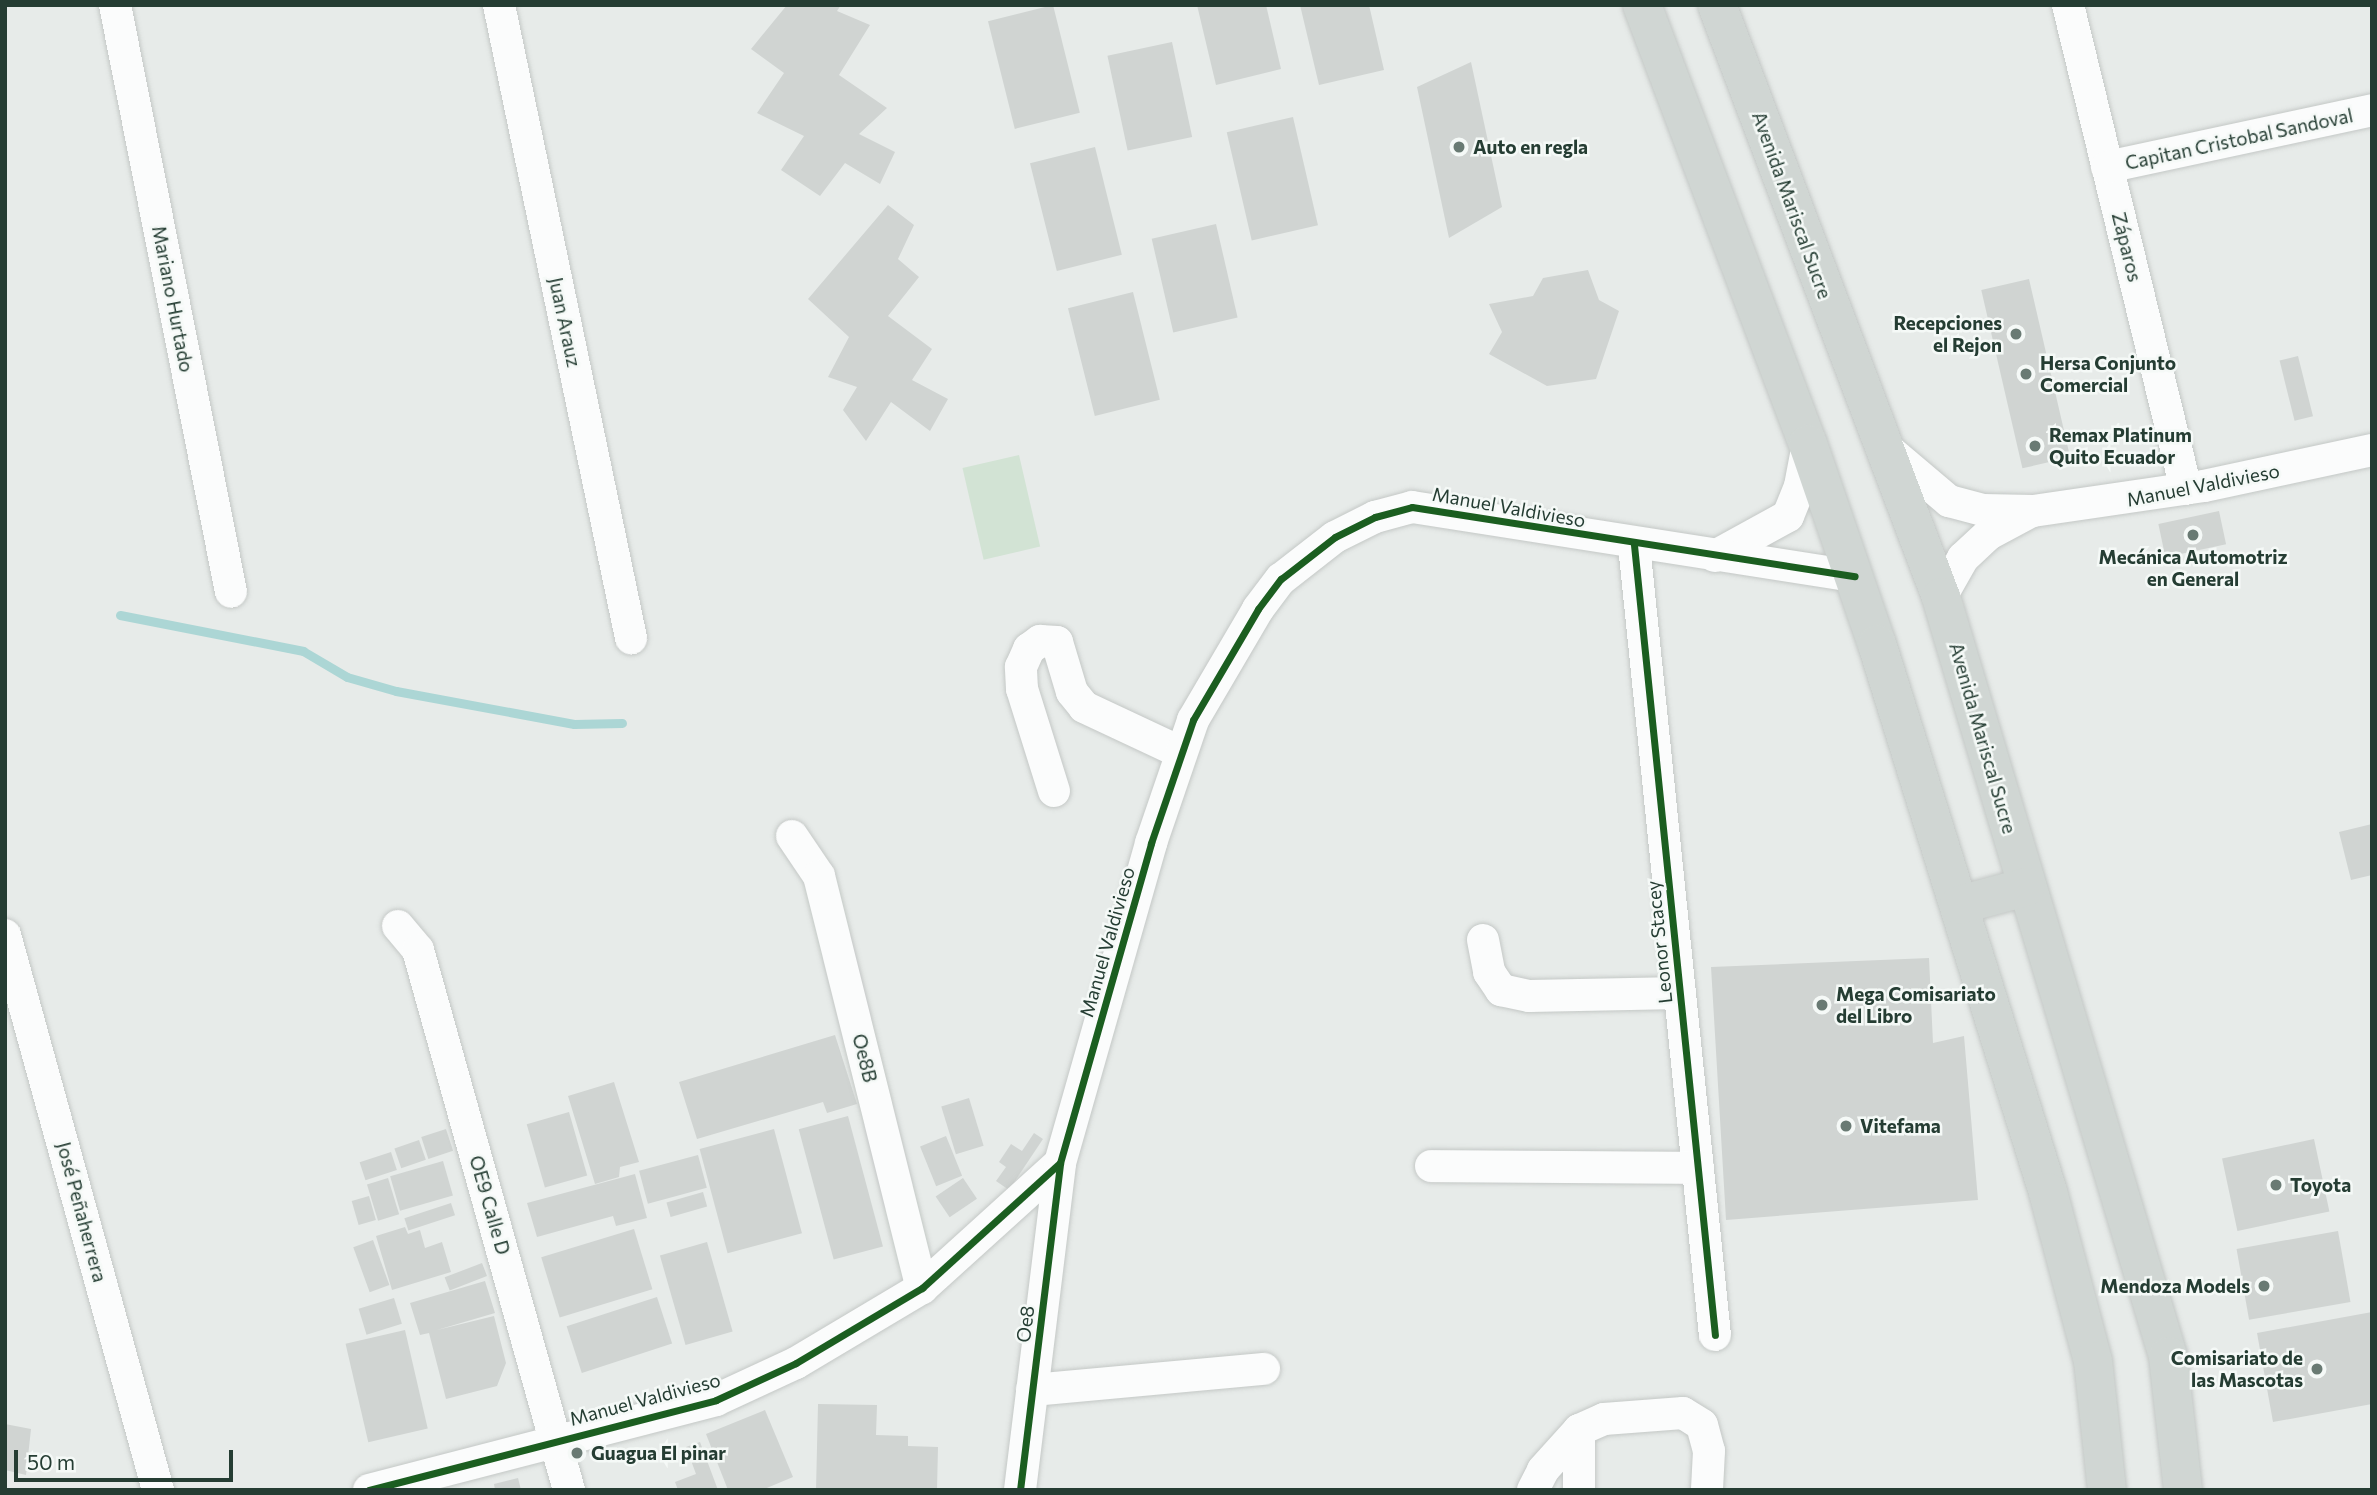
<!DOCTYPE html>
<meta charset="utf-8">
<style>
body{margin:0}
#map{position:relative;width:2377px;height:1495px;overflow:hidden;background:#e7ebe9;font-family:Commissioner,sans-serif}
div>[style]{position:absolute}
.green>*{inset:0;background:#d2e3d4;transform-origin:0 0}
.stream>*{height:9px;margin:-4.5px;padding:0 4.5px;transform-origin:4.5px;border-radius:4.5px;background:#acd6d5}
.building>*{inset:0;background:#d0d4d2;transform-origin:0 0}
.roads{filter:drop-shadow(0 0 2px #c4c8c6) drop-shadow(0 0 2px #c4c8c6)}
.minor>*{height:32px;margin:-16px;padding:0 16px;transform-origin:16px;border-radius:16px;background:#fbfcfc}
.major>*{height:38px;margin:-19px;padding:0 19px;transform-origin:19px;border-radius:19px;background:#d0d6d3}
.cycleway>*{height:7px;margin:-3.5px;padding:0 3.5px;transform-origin:3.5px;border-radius:3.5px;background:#1b5e20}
.dots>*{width:19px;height:19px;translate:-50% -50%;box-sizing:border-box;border:4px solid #f5f9f7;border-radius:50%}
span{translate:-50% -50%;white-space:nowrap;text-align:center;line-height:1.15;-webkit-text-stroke:5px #f5f9f7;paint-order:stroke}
.street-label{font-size:19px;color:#253d33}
.poi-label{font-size:19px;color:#253d33;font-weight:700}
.left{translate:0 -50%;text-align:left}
.right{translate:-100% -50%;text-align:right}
.frame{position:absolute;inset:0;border:7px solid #253d33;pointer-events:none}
.scale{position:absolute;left:14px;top:1450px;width:219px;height:32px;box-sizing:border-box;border:4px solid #253d33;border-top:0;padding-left:9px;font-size:21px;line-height:24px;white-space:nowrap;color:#253d33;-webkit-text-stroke:5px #f5f9f7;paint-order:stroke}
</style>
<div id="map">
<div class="green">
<i style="left:1019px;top:455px;width:94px;height:58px;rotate:77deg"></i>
</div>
<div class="stream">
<i style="left:120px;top:615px;width:187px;rotate:11.1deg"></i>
<i style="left:303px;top:651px;width:51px;rotate:30.6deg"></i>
<i style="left:347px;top:677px;width:51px;rotate:15.9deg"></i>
<i style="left:396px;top:691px;width:181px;rotate:10.5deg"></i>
<i style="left:574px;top:724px;width:48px;rotate:-1.2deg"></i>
</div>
<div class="building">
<i style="clip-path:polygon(787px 5px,841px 5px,837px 11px,870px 25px,839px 75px,887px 108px,859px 134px,895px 152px,880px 184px,845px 163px,820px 196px,781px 170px,804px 136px,757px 113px,784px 73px,751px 49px)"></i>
<i style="left:1053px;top:5px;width:111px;height:67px;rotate:76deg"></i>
<i style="clip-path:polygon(1197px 5px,1266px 5px,1281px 69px,1216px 85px)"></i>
<i style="clip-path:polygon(1300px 5px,1369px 5px,1384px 70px,1319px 85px)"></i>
<i style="left:1172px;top:42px;width:97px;height:66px;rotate:78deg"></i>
<i style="clip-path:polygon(1471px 62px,1502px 207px,1449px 238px,1417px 87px)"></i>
<i style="left:1293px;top:117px;width:111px;height:68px;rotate:77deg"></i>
<i style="left:1095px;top:147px;width:111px;height:67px;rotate:76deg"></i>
<i style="clip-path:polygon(888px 205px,914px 225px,898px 259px,919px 277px,888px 316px,932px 349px,912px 380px,948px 399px,930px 431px,891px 402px,866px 441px,843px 410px,857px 387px,828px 377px,849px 337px,808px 299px)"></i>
<i style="left:1216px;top:224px;width:96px;height:66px;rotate:77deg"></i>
<i style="clip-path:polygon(1588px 270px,1599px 300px,1619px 311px,1596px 379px,1547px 386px,1489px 354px,1502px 332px,1489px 304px,1533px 296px,1543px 278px)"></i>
<i style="left:2029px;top:279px;width:183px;height:49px;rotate:77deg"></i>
<i style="left:1133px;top:292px;width:111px;height:67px;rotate:76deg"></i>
<i style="left:2298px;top:356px;width:62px;height:19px;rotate:76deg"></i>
<i style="left:2219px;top:511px;width:34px;height:62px;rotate:78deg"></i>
<i style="clip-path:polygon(2372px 824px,2372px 875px,2351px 880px,2339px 832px)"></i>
<i style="clip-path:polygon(1929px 958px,1933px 1043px,1964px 1036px,1978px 1200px,1726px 1220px,1711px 967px)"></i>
<i style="clip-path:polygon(835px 1035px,857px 1104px,827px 1113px,823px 1102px,697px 1139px,679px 1082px)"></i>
<i style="clip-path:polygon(614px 1082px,639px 1162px,620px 1167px,619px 1177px,595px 1184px,568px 1096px)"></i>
<i style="left:969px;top:1098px;width:50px;height:29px;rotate:73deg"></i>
<i style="left:569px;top:1112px;width:66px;height:44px;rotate:74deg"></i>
<i style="left:848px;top:1116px;width:135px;height:51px;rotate:75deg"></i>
<i style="left:446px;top:1129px;width:23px;height:26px;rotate:72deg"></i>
<i style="left:774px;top:1129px;width:108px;height:77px;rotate:75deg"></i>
<i style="clip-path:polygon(1034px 1133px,1043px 1139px,1009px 1190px,996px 1181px,1006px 1167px,999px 1162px,1011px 1144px,1022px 1151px)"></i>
<i style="left:946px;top:1136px;width:43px;height:28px;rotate:68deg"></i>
<i style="left:2314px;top:1139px;width:74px;height:94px;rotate:78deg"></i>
<i style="left:419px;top:1140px;width:21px;height:26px;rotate:71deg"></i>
<i style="left:391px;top:1152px;width:19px;height:33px;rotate:72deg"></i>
<i style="left:698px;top:1155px;width:34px;height:61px;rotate:75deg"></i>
<i style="left:443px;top:1161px;width:36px;height:55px;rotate:74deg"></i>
<i style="clip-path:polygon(635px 1174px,647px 1218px,616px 1226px,613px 1216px,537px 1237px,527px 1203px)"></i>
<i style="left:388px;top:1178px;width:38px;height:22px;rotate:73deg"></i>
<i style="left:963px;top:1178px;width:25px;height:33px;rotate:56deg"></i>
<i style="left:703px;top:1192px;width:15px;height:38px;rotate:74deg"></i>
<i style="left:369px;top:1196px;width:25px;height:18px;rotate:74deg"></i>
<i style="left:451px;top:1203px;width:13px;height:49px;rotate:72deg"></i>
<i style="clip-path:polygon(405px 1227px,408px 1234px,420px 1230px,425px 1248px,442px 1242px,451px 1272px,392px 1290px,376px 1236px)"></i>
<i style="left:634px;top:1229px;width:63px;height:97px;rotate:73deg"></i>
<i style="left:2338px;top:1231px;width:72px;height:103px;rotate:80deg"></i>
<i style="left:373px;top:1240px;width:48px;height:21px;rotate:70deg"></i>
<i style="left:707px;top:1242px;width:93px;height:49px;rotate:74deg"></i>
<i style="left:482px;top:1263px;width:14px;height:40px;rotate:69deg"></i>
<i style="clip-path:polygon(485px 1281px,495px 1313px,437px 1330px,494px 1316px,506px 1363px,497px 1386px,446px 1399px,429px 1333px,420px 1335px,410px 1303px)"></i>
<i style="left:657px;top:1297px;width:49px;height:95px;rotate:72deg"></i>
<i style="left:394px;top:1298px;width:27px;height:37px;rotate:73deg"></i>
<i style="clip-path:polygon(2372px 1312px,2372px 1404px,2273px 1422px,2257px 1333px)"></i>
<i style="left:405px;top:1330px;width:101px;height:61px;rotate:77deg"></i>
<i style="clip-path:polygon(818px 1404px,877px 1405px,876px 1435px,908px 1436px,908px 1446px,938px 1447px,937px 1490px,816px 1490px)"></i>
<i style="clip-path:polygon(765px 1410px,793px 1477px,762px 1490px,728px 1490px,706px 1434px)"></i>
<i style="clip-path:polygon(5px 1424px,31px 1429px,26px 1475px,5px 1470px)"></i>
<i style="clip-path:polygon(700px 1442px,718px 1490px,678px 1490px,675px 1482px,696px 1474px,686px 1447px)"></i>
<i style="clip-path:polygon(518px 1478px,521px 1490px,495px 1490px,494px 1484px)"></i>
</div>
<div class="roads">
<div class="minor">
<i style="left:115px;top:5px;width:598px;rotate:78.82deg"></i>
<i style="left:499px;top:5px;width:647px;rotate:78.22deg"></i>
<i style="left:2068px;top:5px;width:498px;rotate:76.3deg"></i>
<i style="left:2107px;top:167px;width:271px;rotate:-12.1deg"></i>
<i style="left:1885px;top:447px;width:84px;rotate:40.2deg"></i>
<i style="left:1949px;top:501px;width:35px;rotate:15deg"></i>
<i style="left:1983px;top:510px;width:50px;rotate:1.1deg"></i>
<i style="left:2033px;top:511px;width:173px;rotate:-8.3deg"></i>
<i style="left:2204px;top:486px;width:172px;rotate:-12.1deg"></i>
<i style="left:1634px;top:545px;width:794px;rotate:84.15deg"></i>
<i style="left:1715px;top:556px;width:83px;rotate:-28.7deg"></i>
<i style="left:1788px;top:516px;width:32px;rotate:-68deg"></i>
<i style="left:1800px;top:486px;width:43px;rotate:-79.2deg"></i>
<i style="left:1941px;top:597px;width:45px;rotate:-60.6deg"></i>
<i style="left:1963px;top:558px;width:35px;rotate:-43deg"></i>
<i style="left:1989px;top:534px;width:44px;rotate:-28.3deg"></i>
<i style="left:1054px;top:791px;width:107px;rotate:-107.4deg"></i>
<i style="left:1022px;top:689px;width:22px;rotate:-93deg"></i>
<i style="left:1021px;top:667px;width:20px;rotate:-66deg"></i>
<i style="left:1029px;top:649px;width:14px;rotate:-36deg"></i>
<i style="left:1040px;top:641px;width:17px;rotate:3deg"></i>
<i style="left:1057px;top:642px;width:52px;rotate:73.3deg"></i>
<i style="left:1072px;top:692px;width:19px;rotate:51deg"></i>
<i style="left:1084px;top:707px;width:106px;rotate:25.1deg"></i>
<i style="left:792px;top:836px;width:48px;rotate:56deg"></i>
<i style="left:819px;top:876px;width:425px;rotate:76deg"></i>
<i style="left:398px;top:926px;width:31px;rotate:50deg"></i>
<i style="left:418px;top:950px;width:561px;rotate:74.38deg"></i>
<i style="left:5px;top:935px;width:576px;rotate:74.59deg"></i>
<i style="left:1483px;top:940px;width:33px;rotate:79deg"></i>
<i style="left:1489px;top:972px;width:22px;rotate:56deg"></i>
<i style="left:1501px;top:990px;width:29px;rotate:12deg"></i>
<i style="left:1529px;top:996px;width:151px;rotate:-1.1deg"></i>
<i style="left:1431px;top:1166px;width:267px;rotate:0.4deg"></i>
<i style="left:1032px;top:1390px;width:233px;rotate:-5.2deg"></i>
<i style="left:369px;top:1490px;width:358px;rotate:-14.5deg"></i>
<i style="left:716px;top:1400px;width:88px;rotate:-24.8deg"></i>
<i style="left:796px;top:1363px;width:147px;rotate:-30.8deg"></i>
<i style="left:922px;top:1288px;width:186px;rotate:-42.2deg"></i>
<i style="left:1020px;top:1490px;width:329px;rotate:-83deg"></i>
<i style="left:1060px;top:1163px;width:333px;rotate:-74.1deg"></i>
<i style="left:1151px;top:843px;width:130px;rotate:-71.1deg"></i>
<i style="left:1193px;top:720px;width:129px;rotate:-59.6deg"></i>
<i style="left:1258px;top:609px;width:38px;rotate:-53deg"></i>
<i style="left:1281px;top:579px;width:68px;rotate:-37.9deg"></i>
<i style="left:1335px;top:537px;width:45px;rotate:-26.6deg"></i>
<i style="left:1375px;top:517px;width:38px;rotate:-15deg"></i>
<i style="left:1412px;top:507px;width:448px;rotate:8.9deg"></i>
<i style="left:1533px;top:1490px;width:22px;rotate:-63deg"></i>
<i style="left:1543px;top:1470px;width:54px;rotate:-48deg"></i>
<i style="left:1579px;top:1430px;width:27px;rotate:-24deg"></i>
<i style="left:1604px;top:1419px;width:79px;rotate:-4.3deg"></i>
<i style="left:1683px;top:1413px;width:22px;rotate:32deg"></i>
<i style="left:1702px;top:1425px;width:27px;rotate:75deg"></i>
<i style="left:1709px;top:1451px;width:39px;rotate:93deg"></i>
<i style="left:1579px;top:1490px;width:60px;rotate:-90deg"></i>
</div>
<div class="major">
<i style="left:1642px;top:5px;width:469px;rotate:69.3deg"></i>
<i style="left:1808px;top:444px;width:212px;rotate:71deg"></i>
<i style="left:1877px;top:644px;width:574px;rotate:72.67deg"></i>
<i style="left:2048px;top:1192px;width:175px;rotate:75.1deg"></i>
<i style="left:2093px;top:1361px;width:130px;rotate:83.8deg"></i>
<i style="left:1717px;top:5px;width:633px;rotate:69.27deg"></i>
<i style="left:1941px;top:597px;width:792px;rotate:73.35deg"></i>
<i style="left:2168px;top:1356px;width:135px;rotate:83.6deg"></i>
<i style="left:1959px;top:905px;width:69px;rotate:-15deg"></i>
</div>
</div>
<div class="cycleway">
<i style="left:1634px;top:545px;width:794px;rotate:84.15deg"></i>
<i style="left:369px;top:1490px;width:358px;rotate:-14.5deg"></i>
<i style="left:716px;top:1400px;width:88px;rotate:-24.8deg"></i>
<i style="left:796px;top:1363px;width:147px;rotate:-30.8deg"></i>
<i style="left:922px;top:1288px;width:186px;rotate:-42.2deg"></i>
<i style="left:1020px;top:1490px;width:329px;rotate:-83deg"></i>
<i style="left:1060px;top:1163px;width:333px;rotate:-74.1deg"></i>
<i style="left:1151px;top:843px;width:130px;rotate:-71.1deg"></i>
<i style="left:1193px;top:720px;width:129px;rotate:-59.6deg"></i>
<i style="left:1258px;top:609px;width:38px;rotate:-53deg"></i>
<i style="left:1281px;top:579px;width:68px;rotate:-37.9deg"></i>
<i style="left:1335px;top:537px;width:45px;rotate:-26.6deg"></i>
<i style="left:1375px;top:517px;width:38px;rotate:-15deg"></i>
<i style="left:1412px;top:507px;width:448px;rotate:8.9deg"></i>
</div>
<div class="dots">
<i style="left:1459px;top:147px;background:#697a73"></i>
<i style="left:2016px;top:334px;background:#697a73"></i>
<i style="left:2026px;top:374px;background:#697a73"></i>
<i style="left:2035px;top:446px;background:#697a73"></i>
<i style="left:2193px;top:535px;background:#697a73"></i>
<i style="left:1822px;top:1005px;background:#697a73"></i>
<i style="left:1846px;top:1126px;background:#697a73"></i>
<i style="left:2276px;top:1185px;background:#697a73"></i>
<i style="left:2264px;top:1286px;background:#697a73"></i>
<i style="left:2317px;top:1369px;background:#697a73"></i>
<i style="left:577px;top:1453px;background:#697a73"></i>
</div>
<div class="street-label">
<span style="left:2239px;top:139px;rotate:-12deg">Capitan Cristobal Sandoval</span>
<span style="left:1792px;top:205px;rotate:70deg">Avenida Mariscal Sucre</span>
<span style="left:2127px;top:247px;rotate:76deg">Záparos</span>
<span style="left:173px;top:299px;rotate:79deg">Mariano Hurtado</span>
<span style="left:565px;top:322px;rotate:78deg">Juan Arauz</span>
<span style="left:2203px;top:485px;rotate:-11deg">Manuel Valdivieso</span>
<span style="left:1509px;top:507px;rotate:10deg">Manuel Valdivieso</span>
<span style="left:1983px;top:738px;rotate:74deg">Avenida Mariscal Sucre</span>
<span style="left:1107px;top:942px;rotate:-74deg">Manuel Valdivieso</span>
<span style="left:1659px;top:942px;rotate:-96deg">Leonor Stacey</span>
<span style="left:865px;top:1058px;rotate:76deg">Oe8B</span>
<span style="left:490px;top:1205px;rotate:74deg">OE9 Calle D</span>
<span style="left:82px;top:1212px;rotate:75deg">José Peñaherrera</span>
<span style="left:1025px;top:1324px;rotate:-83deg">Oe8</span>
<span style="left:645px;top:1399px;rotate:-15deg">Manuel Valdivieso</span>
</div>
<div class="poi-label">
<span class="left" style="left:1473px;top:147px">Auto en regla</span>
<span class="right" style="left:2002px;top:334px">Recepciones<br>el Rejon</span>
<span class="left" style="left:2040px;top:374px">Hersa Conjunto<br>Comercial</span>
<span class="left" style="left:2049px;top:446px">Remax Platinum<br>Quito Ecuador</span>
<span style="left:2193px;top:568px">Mecánica Automotriz<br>en General</span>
<span class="left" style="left:1836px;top:1005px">Mega Comisariato<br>del Libro</span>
<span class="left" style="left:1860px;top:1126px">Vitefama</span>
<span class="left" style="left:2290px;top:1185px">Toyota</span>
<span class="right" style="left:2250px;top:1286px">Mendoza Models</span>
<span class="right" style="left:2303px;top:1369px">Comisariato de<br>las Mascotas</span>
<span class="left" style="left:591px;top:1453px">Guagua El pinar</span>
</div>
<div class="frame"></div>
<div class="scale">50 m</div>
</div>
